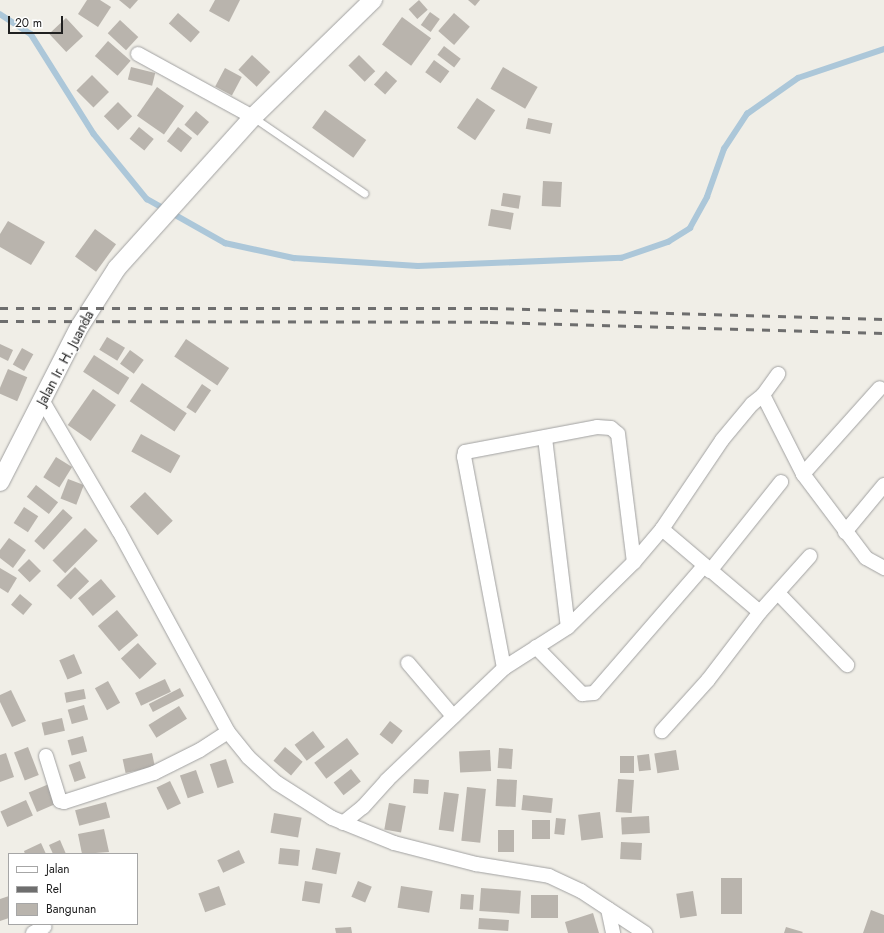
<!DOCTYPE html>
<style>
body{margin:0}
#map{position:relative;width:884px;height:933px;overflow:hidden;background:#f0eee7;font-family:Jost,sans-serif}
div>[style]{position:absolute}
.stream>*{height:5.5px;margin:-2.75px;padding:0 2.75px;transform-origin:2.75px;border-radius:2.75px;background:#acc7d9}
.building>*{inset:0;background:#b9b4ad;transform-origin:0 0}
.roads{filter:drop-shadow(0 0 1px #a1a1a1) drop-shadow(0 0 1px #a1a1a1)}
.service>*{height:7px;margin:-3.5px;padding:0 3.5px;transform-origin:3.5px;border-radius:3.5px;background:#fff}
.minor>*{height:14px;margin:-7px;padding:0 7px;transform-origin:7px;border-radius:7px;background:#fff}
.tertiary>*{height:18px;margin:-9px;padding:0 9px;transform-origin:9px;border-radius:9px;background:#fff}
.rail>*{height:3px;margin-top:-1.5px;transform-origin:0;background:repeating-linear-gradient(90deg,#6e6e6e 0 8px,transparent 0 16px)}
span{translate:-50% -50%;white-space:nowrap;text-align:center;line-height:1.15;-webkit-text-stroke:3px #fff;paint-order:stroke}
.street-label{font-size:14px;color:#202020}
.legend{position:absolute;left:8px;top:853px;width:130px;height:72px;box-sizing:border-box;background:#fff;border:1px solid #a6a6a6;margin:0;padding:5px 7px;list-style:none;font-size:12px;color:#202020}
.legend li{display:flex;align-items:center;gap:8px;height:20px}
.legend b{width:20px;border:1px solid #a6a6a6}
.scale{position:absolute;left:8px;top:16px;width:55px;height:18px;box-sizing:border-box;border:2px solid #202020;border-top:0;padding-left:5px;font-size:12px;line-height:14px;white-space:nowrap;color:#202020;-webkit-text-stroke:3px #fff;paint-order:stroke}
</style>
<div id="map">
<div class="stream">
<i style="left:0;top:14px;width:37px;rotate:33deg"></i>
<i style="left:31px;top:34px;width:118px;rotate:57.8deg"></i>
<i style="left:94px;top:134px;width:84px;rotate:50.8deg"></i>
<i style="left:147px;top:199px;width:90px;rotate:29.4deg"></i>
<i style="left:225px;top:243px;width:71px;rotate:12.3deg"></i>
<i style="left:294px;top:258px;width:124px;rotate:3.7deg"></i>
<i style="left:418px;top:266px;width:203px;rotate:-2.3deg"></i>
<i style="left:621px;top:258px;width:50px;rotate:-18.8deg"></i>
<i style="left:668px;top:242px;width:26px;rotate:-32deg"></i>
<i style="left:690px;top:228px;width:35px;rotate:-61deg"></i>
<i style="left:707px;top:197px;width:51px;rotate:-70.5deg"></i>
<i style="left:724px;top:149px;width:42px;rotate:-56.7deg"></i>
<i style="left:747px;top:114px;width:62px;rotate:-35.2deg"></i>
<i style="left:798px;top:78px;width:91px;rotate:-18.6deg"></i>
</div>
<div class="building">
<i style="clip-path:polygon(87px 0,100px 0,111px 7px,98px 27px,78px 14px)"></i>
<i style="clip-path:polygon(119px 0,138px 0,130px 9px)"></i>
<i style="clip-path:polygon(215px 0,240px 0,229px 22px,209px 11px)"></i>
<i style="left:419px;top:0;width:13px;height:14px;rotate:48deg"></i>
<i style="clip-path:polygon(468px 0,480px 0,475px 6px)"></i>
<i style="left:430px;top:12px;width:12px;height:16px;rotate:35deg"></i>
<i style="left:178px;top:13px;width:29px;height:14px;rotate:41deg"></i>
<i style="left:454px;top:13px;width:21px;height:24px;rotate:41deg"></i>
<i style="left:402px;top:17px;width:36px;height:34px;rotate:36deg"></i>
<i style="left:66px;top:18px;width:25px;height:23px;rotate:47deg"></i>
<i style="left:120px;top:20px;width:25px;height:18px;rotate:43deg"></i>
<i style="left:108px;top:41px;width:30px;height:20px;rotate:41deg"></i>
<i style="left:444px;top:46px;width:21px;height:11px;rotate:37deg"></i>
<i style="left:252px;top:55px;width:25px;height:20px;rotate:43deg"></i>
<i style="left:359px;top:55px;width:23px;height:15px;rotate:45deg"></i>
<i style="left:434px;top:60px;width:19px;height:15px;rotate:36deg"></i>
<i style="left:131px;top:67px;width:25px;height:13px;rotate:14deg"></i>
<i style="left:503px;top:67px;width:40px;height:25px;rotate:30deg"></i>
<i style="left:225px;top:68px;width:19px;height:21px;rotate:28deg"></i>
<i style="left:386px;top:71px;width:15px;height:18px;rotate:42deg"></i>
<i style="left:92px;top:75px;width:24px;height:22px;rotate:45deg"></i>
<i style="left:157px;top:87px;width:33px;height:35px;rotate:35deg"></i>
<i style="left:477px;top:98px;width:22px;height:36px;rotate:34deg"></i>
<i style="left:118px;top:102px;width:20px;height:20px;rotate:45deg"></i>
<i style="left:325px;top:110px;width:51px;height:22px;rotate:36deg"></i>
<i style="left:196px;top:111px;width:17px;height:18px;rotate:40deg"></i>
<i style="left:528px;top:118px;width:25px;height:11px;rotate:12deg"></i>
<i style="left:139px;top:127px;width:19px;height:15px;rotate:39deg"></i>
<i style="left:178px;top:127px;width:18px;height:18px;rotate:38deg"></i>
<i style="left:543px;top:181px;width:19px;height:25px;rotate:3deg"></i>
<i style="left:503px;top:193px;width:18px;height:13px;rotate:9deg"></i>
<i style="left:491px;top:209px;width:23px;height:17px;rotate:10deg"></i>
<i style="clip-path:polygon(8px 221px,45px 242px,31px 265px,0 247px,0 234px)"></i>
<i style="left:95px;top:229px;width:26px;height:34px;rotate:36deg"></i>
<i style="left:107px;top:337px;width:21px;height:15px;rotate:31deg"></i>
<i style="left:186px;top:339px;width:52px;height:21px;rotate:34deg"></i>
<i style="clip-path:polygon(0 344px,13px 350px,8px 361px,0 357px)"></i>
<i style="left:22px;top:348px;width:13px;height:19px;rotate:29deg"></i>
<i style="left:130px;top:350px;width:17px;height:17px;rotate:36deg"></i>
<i style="left:94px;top:355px;width:42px;height:20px;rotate:33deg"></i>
<i style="left:8px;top:369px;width:21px;height:26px;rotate:23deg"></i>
<i style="left:142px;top:383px;width:54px;height:22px;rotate:34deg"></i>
<i style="left:202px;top:384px;width:11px;height:28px;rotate:34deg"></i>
<i style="left:93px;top:389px;width:28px;height:44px;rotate:35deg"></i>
<i style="left:141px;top:434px;width:45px;height:20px;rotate:29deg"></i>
<i style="left:56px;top:457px;width:19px;height:24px;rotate:32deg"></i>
<i style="left:68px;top:479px;width:17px;height:21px;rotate:21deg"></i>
<i style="left:36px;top:485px;width:28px;height:15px;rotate:38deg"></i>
<i style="left:145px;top:492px;width:40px;height:21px;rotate:46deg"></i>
<i style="left:24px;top:507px;width:17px;height:19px;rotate:33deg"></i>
<i style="left:63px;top:509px;width:13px;height:43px;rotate:42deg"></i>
<i style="left:85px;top:528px;width:18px;height:46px;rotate:45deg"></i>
<i style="clip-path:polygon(9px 538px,26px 550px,13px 568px,0 558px,0 550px)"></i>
<i style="left:29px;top:559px;width:17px;height:16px;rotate:45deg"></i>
<i style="left:75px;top:567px;width:20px;height:26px;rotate:45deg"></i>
<i style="clip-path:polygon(0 568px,17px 578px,8px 593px,0 588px)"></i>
<i style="left:101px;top:579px;width:23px;height:30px;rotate:50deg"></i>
<i style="left:20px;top:594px;width:16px;height:14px;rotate:40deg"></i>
<i style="left:117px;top:610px;width:33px;height:25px;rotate:50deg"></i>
<i style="left:138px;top:643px;width:28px;height:23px;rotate:48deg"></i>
<i style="left:74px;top:654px;width:21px;height:16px;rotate:67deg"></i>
<i style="left:165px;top:679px;width:14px;height:33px;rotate:65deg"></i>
<i style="left:108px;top:681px;width:25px;height:15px;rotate:61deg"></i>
<i style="left:180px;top:688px;width:9px;height:35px;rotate:63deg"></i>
<i style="left:84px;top:689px;width:10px;height:20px;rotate:79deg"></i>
<i style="clip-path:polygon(11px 690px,26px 721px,12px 727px,0 702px,0 695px)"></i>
<i style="left:84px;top:705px;width:15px;height:17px;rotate:74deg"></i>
<i style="left:179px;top:706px;width:15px;height:36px;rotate:58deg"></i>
<i style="left:62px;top:718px;width:13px;height:21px;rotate:77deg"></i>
<i style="left:390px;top:721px;width:16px;height:17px;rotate:38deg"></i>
<i style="left:313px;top:731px;width:20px;height:23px;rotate:53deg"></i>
<i style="left:83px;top:736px;width:16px;height:16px;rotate:75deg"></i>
<i style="left:347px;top:738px;width:20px;height:41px;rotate:53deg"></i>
<i style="left:28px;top:747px;width:30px;height:15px;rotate:69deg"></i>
<i style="left:285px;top:747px;width:23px;height:18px;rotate:40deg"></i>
<i style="left:499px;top:748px;width:14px;height:20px;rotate:4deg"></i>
<i style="left:490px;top:750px;width:21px;height:31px;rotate:87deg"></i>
<i style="left:676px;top:750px;width:20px;height:22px;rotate:81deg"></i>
<i style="clip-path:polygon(6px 753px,14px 777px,0 782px,0 755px)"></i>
<i style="left:152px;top:753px;width:14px;height:30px;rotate:78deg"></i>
<i style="left:649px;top:754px;width:16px;height:12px;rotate:83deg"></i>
<i style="left:634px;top:756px;width:17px;height:14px;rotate:90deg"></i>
<i style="left:226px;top:759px;width:25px;height:17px;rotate:72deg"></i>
<i style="left:80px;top:761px;width:18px;height:12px;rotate:71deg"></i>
<i style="left:351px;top:769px;width:16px;height:22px;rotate:52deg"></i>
<i style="left:196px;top:770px;width:24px;height:17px;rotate:71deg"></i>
<i style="left:414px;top:779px;width:15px;height:14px;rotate:4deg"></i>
<i style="left:497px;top:779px;width:20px;height:27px;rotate:3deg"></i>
<i style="left:618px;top:779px;width:16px;height:33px;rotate:4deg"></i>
<i style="left:170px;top:781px;width:25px;height:15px;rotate:64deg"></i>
<i style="left:49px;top:784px;width:21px;height:22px;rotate:67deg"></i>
<i style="left:467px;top:787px;width:19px;height:54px;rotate:6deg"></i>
<i style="left:444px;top:792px;width:15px;height:38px;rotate:8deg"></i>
<i style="left:523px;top:795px;width:30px;height:15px;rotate:6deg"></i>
<i style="left:26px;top:800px;width:17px;height:28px;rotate:66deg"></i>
<i style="left:106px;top:802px;width:16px;height:32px;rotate:75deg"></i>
<i style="left:389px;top:803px;width:17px;height:27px;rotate:10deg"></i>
<i style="left:600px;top:812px;width:26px;height:22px;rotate:83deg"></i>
<i style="left:274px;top:813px;width:28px;height:20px;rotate:10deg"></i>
<i style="left:649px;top:816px;width:17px;height:28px;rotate:87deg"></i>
<i style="left:556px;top:818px;width:10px;height:16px;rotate:6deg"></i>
<i style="left:532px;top:820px;width:18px;height:19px"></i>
<i style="clip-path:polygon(104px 829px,109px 852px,82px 854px,78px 834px)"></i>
<i style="left:498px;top:830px;width:16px;height:22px"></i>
<i style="clip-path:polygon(60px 840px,66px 854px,53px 854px,49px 845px)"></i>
<i style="left:621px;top:842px;width:21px;height:17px;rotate:3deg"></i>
<i style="clip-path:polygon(41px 843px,46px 854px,25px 854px,24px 851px)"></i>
<i style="left:280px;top:848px;width:20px;height:16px;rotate:6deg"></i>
<i style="left:316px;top:848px;width:25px;height:22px;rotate:11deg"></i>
<i style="left:239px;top:850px;width:14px;height:24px;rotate:65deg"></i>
<i style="left:721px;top:878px;width:21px;height:36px"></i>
<i style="left:305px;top:881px;width:18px;height:20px;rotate:9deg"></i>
<i style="left:358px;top:881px;width:15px;height:17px;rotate:23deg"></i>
<i style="left:219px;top:886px;width:20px;height:22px;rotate:70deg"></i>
<i style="left:401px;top:886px;width:32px;height:22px;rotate:9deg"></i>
<i style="left:481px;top:888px;width:40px;height:23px;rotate:4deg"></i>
<i style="left:693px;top:891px;width:25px;height:17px;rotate:81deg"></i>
<i style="left:461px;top:894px;width:13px;height:15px;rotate:4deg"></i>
<i style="left:531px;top:895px;width:27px;height:23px"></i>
<i style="clip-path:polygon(9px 896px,9px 918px,0 921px,0 899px)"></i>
<i style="clip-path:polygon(871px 910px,884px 915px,884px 933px,863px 933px)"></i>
<i style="clip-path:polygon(593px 913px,599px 933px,568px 933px,565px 922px)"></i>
<i style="left:479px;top:918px;width:30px;height:11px;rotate:4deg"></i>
<i style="clip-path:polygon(351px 927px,352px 933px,336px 933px,335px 928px)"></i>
<i style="clip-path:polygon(786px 927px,803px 932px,802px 933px,784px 933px)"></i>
</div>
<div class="roads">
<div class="service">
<i style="left:253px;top:117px;width:135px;rotate:34.4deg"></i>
</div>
<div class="minor">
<i style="left:138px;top:54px;width:131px;rotate:28.7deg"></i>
<i style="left:763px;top:395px;width:26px;rotate:-54deg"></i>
<i style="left:42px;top:400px;width:152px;rotate:59.6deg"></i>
<i style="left:119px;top:531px;width:229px;rotate:61.5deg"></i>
<i style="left:228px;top:732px;width:32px;rotate:51deg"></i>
<i style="left:248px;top:757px;width:39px;rotate:42deg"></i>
<i style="left:277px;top:783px;width:65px;rotate:32.5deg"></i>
<i style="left:332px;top:818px;width:67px;rotate:22deg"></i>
<i style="left:394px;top:843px;width:85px;rotate:14.4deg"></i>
<i style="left:476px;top:864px;width:74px;rotate:9.3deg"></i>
<i style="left:549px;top:876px;width:35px;rotate:25deg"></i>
<i style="left:581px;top:891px;width:77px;rotate:33.3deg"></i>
<i style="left:545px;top:438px;width:190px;rotate:83.1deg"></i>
<i style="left:803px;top:474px;width:115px;rotate:-48.2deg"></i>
<i style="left:662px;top:529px;width:128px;rotate:40.3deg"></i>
<i style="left:760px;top:612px;width:86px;rotate:127.4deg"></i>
<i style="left:708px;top:680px;width:69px;rotate:132deg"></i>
<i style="left:845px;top:532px;width:61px;rotate:-50.3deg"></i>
<i style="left:710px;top:571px;width:114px;rotate:-51.4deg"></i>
<i style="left:778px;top:593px;width:100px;rotate:46.2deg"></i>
<i style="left:760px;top:612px;width:75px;rotate:-48.2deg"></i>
<i style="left:536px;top:647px;width:66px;rotate:45.6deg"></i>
<i style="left:582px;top:694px;width:12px;rotate:-5deg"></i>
<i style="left:594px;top:693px;width:168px;rotate:-49.1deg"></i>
<i style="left:408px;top:663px;width:70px;rotate:49.7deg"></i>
<i style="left:504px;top:668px;width:215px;rotate:-100.7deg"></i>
<i style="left:464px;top:457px;width:5px;rotate:-79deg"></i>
<i style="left:465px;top:452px;width:134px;rotate:-10.7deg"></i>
<i style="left:597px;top:427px;width:14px;rotate:4deg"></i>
<i style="left:611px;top:428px;width:9px;rotate:41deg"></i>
<i style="left:618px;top:434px;width:129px;rotate:82.9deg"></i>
<i style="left:46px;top:756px;width:47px;rotate:72.7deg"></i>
<i style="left:60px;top:801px;width:4px;rotate:14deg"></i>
<i style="left:64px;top:802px;width:95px;rotate:-17.9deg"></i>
<i style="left:154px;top:773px;width:51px;rotate:-26.6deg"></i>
<i style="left:200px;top:750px;width:33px;rotate:-33deg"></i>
<i style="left:343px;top:823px;width:26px;rotate:-39deg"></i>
<i style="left:363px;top:807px;width:36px;rotate:-48deg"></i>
<i style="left:387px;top:780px;width:162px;rotate:-43.7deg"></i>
<i style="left:504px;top:668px;width:76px;rotate:-32.6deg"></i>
<i style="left:568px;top:627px;width:93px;rotate:-44.6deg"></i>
<i style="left:634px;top:562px;width:43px;rotate:-49.7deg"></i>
<i style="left:662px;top:529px;width:107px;rotate:-56deg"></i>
<i style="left:722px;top:440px;width:47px;rotate:-50.2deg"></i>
<i style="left:752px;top:404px;width:14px;rotate:-39deg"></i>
<i style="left:763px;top:395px;width:89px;rotate:63.1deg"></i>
<i style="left:803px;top:474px;width:105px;rotate:53.1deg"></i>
<i style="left:866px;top:558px;width:21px;rotate:29deg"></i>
<i style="left:608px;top:909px;width:25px;rotate:78deg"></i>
<i style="left:33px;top:933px;width:13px;rotate:-29deg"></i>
</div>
<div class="tertiary">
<i style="left:0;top:482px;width:175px;rotate:-62.9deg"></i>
<i style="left:80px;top:326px;width:69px;rotate:-57.5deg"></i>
<i style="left:117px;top:268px;width:203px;rotate:-48deg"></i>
<i style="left:253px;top:117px;width:168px;rotate:-44.3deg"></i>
</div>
</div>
<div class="rail">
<i style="left:0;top:308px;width:490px"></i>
<i style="left:490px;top:308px;width:394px;rotate:1.6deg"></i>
<i style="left:0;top:321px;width:490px;rotate:0.1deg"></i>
<i style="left:490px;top:322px;width:394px;rotate:1.6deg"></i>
</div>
<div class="street-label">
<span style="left:65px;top:358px;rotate:-62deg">Jalan Ir. H. Juanda</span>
</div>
<ul class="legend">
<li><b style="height:5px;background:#fff"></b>Jalan</li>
<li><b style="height:5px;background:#6e6e6e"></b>Rel</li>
<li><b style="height:11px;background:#b9b4ad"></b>Bangunan</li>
</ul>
<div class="scale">20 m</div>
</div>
